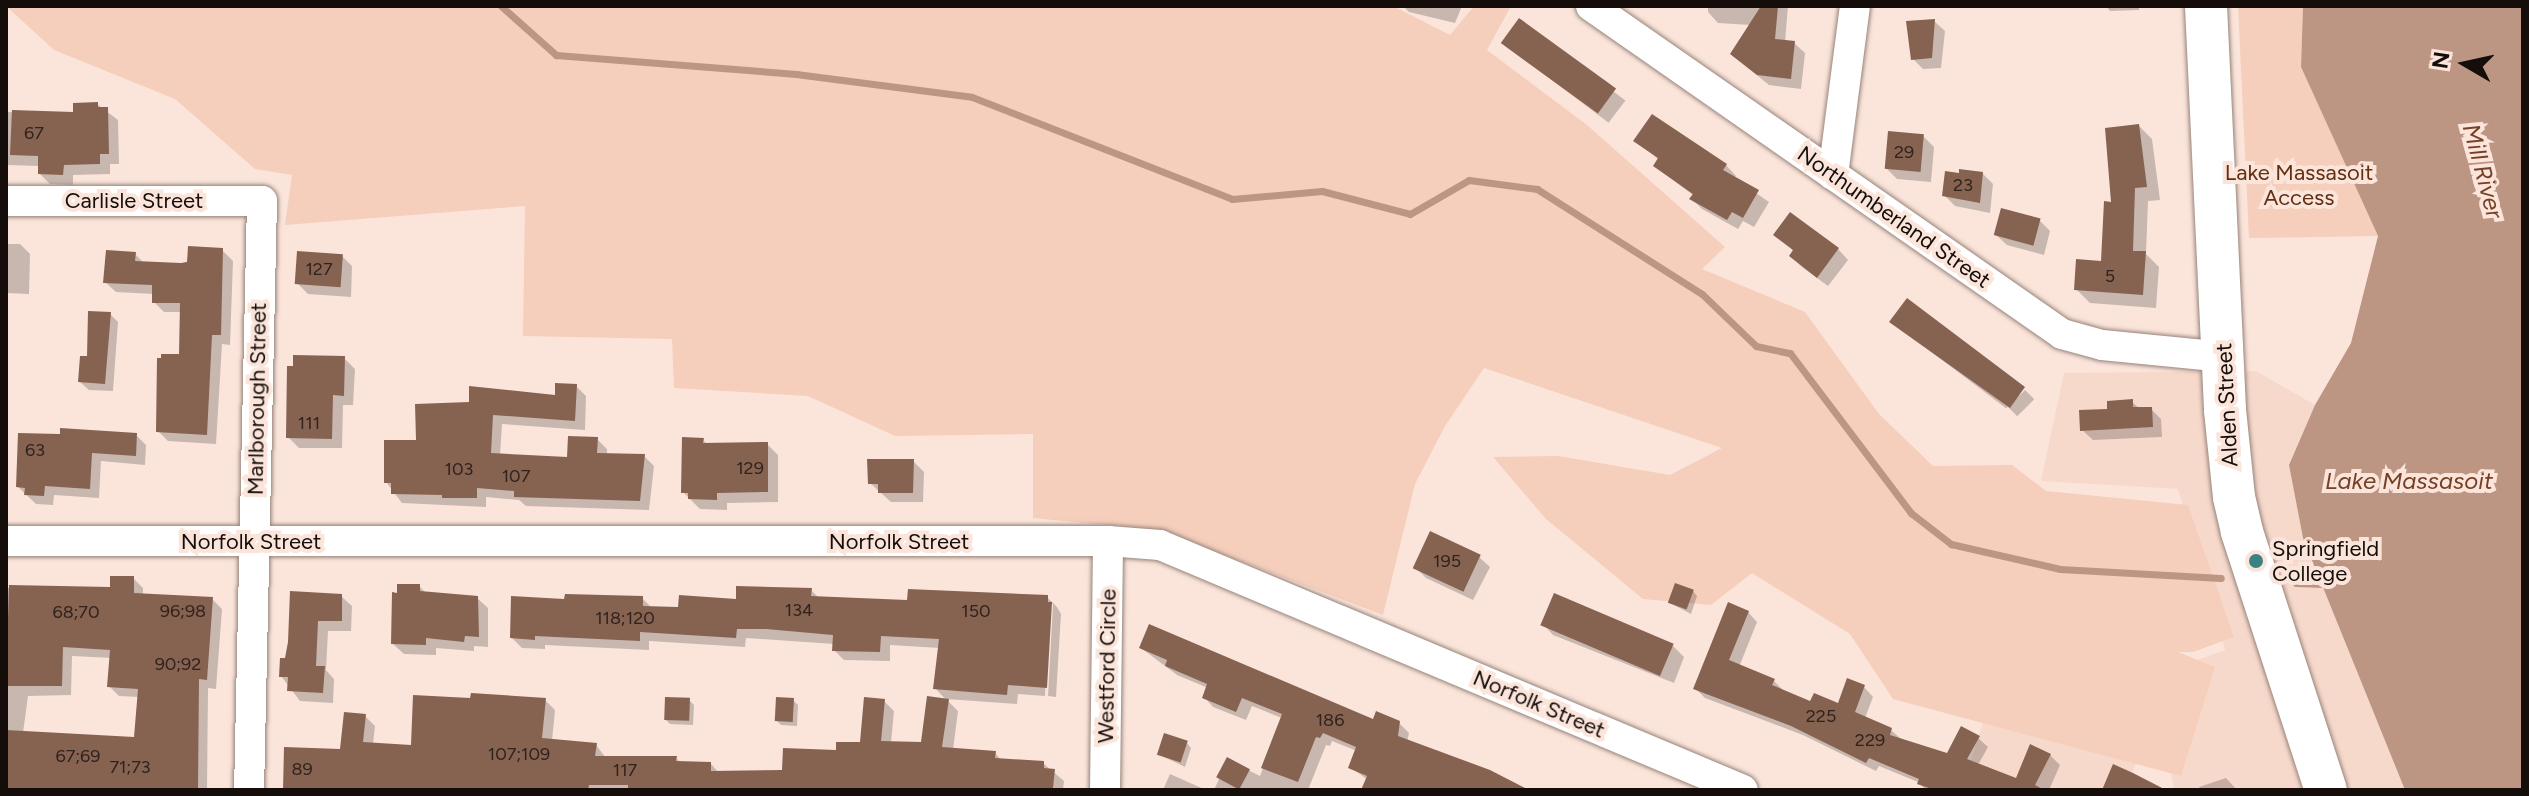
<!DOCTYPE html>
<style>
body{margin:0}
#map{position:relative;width:2529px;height:796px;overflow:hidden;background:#fbe5db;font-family:Figtree,sans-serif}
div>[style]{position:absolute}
.built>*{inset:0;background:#f7d9cc}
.green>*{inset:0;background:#f5cebc}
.water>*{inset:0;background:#bd9583}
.shadow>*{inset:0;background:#0003;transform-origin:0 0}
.stream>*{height:7px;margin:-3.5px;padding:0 3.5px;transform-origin:3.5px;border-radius:3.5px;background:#bd9583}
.building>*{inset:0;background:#866251;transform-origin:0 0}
.roads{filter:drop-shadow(0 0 2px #97837a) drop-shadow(0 0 2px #97837a)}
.street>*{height:30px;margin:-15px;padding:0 15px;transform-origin:15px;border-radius:15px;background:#fff}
.secondary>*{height:42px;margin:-21px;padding:0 21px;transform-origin:21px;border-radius:21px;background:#fff}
.dots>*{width:22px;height:22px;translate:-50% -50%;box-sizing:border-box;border:4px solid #fbe5db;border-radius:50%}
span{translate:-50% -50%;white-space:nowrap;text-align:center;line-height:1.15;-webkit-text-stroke:8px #fbe5db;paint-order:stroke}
.number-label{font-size:18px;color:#30221c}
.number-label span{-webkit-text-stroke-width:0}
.park-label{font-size:22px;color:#622f13}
.street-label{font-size:22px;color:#140d0a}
.poi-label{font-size:22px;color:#140d0a}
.left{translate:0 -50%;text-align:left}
.water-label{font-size:24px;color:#764026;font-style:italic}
.frame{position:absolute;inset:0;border:8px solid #140d0a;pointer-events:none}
.north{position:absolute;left:2425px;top:24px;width:80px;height:80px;-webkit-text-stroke:6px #fbe5db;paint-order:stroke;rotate:279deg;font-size:22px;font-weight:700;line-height:32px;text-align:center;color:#140d0a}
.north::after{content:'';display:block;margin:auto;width:28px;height:36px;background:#140d0a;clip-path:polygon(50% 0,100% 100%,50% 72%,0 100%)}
</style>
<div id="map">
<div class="built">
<i style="clip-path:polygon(2256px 371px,2315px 405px,2289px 465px,2303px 538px,2405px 790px,2174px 790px,2156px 675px,2225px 650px,2178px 489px,2041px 481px,2064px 373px)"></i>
<i style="clip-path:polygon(1991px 698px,2139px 756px,2125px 790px,1961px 790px)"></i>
</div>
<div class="green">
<i style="clip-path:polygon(6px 6px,1393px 6px,1450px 35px,1474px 6px,1511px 6px,1487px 50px,1587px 125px,1725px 247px,1702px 269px,1805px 312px,1879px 414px,1933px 466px,2012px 465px,2046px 491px,2188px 505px,2234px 637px,2193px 652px,2178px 652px,2215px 667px,2181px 776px,1893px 699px,1850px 634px,1752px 573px,1711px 605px,1643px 599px,1546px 519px,1493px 457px,1558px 456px,1670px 475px,1722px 448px,1484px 368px,1445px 426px,1415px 484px,1383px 615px,1158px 530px,1033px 518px,1033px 434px,895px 436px,808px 396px,674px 388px,672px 339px,523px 336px,525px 206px,285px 225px,292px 175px,255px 169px,175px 99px,54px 50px)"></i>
<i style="clip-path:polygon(2238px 6px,2303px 6px,2301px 67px,2378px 236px,2249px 238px)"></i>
</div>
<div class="water">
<i style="clip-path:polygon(2303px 6px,2523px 6px,2523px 790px,2405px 790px,2303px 538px,2289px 465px,2315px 405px,2351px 343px,2378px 236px,2301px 67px)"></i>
</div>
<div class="shadow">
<i style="clip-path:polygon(1403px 6px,1462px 6px,1455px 23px,1409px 12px)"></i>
<i style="clip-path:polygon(1708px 6px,1800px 6px,1788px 6px,1785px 42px,1794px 43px,1805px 53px,1801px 89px,1769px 85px,1743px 64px,1751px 25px,1718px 23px,1708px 12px)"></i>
<i style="clip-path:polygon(2106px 6px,2139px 6px,2139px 10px,2110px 11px)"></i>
<i style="left:1520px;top:21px;width:132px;height:28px;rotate:37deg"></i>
<i style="clip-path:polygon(1934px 21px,1945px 31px,1941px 68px,1923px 69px,1913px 59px)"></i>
<i style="clip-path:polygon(97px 104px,118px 120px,119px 164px,110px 164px,110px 174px,73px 175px,73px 185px,50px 184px,40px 174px,40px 166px,6px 165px,6px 112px,75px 114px)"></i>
<i style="clip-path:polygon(2139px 126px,2152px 139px,2160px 200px,2148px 201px,2146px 254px,2159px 267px,2156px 308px,2090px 303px,2076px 289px,2103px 263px,2113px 204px)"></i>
<i style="clip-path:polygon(1923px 136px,1934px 147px,1931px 182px,1897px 179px,1886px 168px)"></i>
<i style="clip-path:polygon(1636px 141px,1726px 165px,1736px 176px,1734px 178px,1769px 202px,1754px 227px,1743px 221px,1738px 229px,1702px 209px,1692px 199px,1694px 196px,1655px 166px,1659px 160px)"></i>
<i style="clip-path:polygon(1983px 174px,1993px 184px,1990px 213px,1955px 206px,1945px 196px)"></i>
<i style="clip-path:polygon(2040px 221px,2050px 231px,2044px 255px,2007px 245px,1996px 235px)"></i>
<i style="clip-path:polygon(1776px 235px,1838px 249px,1848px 260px,1828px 286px,1802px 267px,1791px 256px,1795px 252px)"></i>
<i style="clip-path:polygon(6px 244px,20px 244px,30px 254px,29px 294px,6px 293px)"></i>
<i style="clip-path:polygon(222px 250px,233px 261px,230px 345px,222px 344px,216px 444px,168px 441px,158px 431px,181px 356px,182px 312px,164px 312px,154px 302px,154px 294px,116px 292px,105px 282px,135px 254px,144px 263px,181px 265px)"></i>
<i style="clip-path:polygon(342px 256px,352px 266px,351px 297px,308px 294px,297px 283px)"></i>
<i style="left:1907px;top:301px;width:144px;height:26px;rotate:37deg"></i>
<i style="clip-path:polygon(110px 314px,118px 322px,113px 391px,89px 390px,80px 382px)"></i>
<i style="clip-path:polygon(344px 358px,355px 369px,353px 405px,343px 405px,342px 448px,299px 448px,288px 437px)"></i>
<i style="clip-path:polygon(576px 386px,586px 396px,585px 430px,502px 424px,500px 455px,569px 459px,597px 439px,607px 449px,607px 456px,644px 456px,654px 466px,649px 510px,526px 506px,519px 500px,486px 497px,486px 507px,402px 503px,386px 482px,418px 442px,417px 406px,557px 398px)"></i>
<i style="left:2025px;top:390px;width:13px;height:24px;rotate:45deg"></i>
<i style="clip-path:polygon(2132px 402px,2140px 409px,2151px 409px,2161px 419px,2162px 437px,2093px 440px,2082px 430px,2109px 410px)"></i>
<i style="clip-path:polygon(20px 435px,136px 435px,146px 445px,145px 465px,101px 461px,99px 498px,54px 495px,53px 505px,36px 504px,18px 487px)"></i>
<i style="clip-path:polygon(703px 440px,708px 445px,767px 444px,778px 455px,778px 502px,727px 503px,727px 510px,700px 509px,683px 492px)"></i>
<i style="clip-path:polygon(913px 461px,924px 472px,923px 502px,891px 502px,870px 483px)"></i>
<i style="clip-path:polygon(1479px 557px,1490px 567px,1473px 600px,1426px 578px,1415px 567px)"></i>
<i style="clip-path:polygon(evenodd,133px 578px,143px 588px,143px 595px,212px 599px,222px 609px,216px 689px,208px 688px,207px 790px,6px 790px,6px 588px,112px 589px,133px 578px,72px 656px,112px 658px,109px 686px,119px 696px,139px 697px,135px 739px,23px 733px,28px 696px,71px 695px,72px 656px)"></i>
<i style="clip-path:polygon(419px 586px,426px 593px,477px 598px,488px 608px,488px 647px,474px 646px,474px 651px,436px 648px,436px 655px,404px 654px,393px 644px)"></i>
<i style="clip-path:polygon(811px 590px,820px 599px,909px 602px,1047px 597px,1057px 607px,1061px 614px,1056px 697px,1048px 696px,1053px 604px,1049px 604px,1045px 696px,1018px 694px,1017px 704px,946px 699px,958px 711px,953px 750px,995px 753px,1002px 761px,1043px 763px,1064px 781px,1063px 790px,285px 790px,342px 751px,365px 716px,375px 726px,373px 744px,413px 748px,545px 700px,555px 710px,552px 741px,596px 745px,606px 758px,676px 758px,681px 763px,711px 764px,719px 773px,784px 772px,861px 744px,884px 701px,894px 711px,891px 743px,923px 744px,947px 701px,935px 688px,940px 648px,890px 645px,890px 661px,844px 660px,834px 650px,834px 644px,746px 638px,745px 647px,649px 641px,649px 650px,545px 645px,545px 649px,522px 648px,512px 638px,566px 601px,642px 598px,653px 609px,680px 609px)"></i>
<i style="clip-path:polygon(1693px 591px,1697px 596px,1691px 614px,1670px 603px)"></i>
<i style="clip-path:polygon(341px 596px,352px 606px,351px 631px,328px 631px,326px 670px,334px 679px,333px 703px,300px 701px,281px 676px,290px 643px)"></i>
<i style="clip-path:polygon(1748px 612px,1757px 622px,1739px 667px,1774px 681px,1783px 690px,1811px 704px,1839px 706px,1864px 687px,1873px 697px,1865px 718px,1891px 730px,1901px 739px,1948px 756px,1978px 738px,1988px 747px,1978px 765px,2017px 780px,2031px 747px,2050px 755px,2060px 765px,2049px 790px,1926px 790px,1918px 782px,1879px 766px,1876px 771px,1803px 735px,1705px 698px,1696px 689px)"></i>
<i style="clip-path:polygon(1543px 624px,1673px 646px,1684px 657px,1674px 683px,1553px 635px)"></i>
<i style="clip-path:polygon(1141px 648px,1374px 721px,1399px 723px,1409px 733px,1407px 742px,1435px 753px,1436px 750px,1525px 790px,1363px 790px,1368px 780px,1350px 767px,1357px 751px,1332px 741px,1330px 746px,1326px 745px,1308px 790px,1214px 790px,1228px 760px,1260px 776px,1282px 718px,1252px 706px,1246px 720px,1213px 707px,1204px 697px,1208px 688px,1177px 675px)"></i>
<i style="clip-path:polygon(689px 700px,694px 705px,693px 725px,670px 724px,665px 719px)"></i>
<i style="clip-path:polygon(793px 700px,798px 705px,797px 726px,781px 725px,776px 720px)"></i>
<i style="clip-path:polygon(1187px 743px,1191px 748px,1185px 767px,1158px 754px)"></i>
<i style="clip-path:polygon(1170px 774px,1206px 790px,1163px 790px)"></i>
<i style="clip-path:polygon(2226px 778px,2237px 790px,2200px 790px,2199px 787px)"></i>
</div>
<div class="stream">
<i style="left:501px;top:6px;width:74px;rotate:41.7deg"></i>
<i style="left:556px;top:55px;width:241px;rotate:4.5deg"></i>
<i style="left:796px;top:74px;width:177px;rotate:7.4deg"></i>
<i style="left:972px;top:97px;width:279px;rotate:21.4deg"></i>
<i style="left:1232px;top:199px;width:90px;rotate:-5.1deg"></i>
<i style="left:1322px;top:191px;width:91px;rotate:14.6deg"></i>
<i style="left:1410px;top:214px;width:68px;rotate:-30deg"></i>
<i style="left:1469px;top:180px;width:69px;rotate:7.5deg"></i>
<i style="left:1537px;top:189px;width:196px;rotate:32.5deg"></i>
<i style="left:1702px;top:294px;width:75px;rotate:43.9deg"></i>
<i style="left:1756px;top:346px;width:35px;rotate:12deg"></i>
<i style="left:1790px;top:353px;width:201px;rotate:52.9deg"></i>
<i style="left:1911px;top:513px;width:51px;rotate:37.8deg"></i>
<i style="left:1951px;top:544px;width:112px;rotate:12.9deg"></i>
<i style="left:2060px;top:569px;width:161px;rotate:3.2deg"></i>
<i style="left:2296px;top:583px;width:28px;rotate:2deg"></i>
</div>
<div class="building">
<i style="clip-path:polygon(1761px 6px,1778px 6px,1775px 39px,1795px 41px,1791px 79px,1757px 75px,1730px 54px)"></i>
<i style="left:1519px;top:18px;width:120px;height:31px;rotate:36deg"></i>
<i style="clip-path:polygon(1935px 19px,1932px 58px,1911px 60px,1906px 21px)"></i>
<i style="clip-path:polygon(98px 102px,98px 107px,108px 107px,109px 154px,100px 154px,100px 164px,64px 165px,63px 175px,38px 174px,38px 156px,10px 155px,12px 110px,73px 112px,73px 103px)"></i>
<i style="clip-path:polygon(1652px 114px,1727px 164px,1723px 170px,1759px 190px,1743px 218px,1732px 212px,1727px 220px,1689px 199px,1693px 194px,1653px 166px,1658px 158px,1633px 141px)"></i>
<i style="clip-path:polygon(2139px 124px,2147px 187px,2135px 188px,2133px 251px,2146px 251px,2143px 295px,2074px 290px,2076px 259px,2101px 261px,2104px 201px,2111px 202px,2105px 128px)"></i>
<i style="left:1888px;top:131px;width:36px;height:38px;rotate:5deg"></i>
<i style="clip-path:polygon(1959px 169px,1983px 172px,1980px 203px,1942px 196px,1945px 171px,1959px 173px)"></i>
<i style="left:2001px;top:208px;width:41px;height:28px;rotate:15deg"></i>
<i style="clip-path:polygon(1790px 212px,1839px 248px,1817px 278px,1789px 256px,1793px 250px,1773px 235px)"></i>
<i style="clip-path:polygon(188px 246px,223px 248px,221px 335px,212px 335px,207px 435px,156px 432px,157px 358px,161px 358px,161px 354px,179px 354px,180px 303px,152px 303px,152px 285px,103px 283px,106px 250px,136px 252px,135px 261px,181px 263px,187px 262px)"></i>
<i style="left:297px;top:251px;width:46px;height:33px;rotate:4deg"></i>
<i style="clip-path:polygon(1907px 298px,2025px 387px,2010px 408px,1889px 322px)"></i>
<i style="clip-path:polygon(88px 311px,111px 312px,105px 384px,78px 382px,80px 356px,87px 356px)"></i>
<i style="clip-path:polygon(293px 355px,345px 356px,344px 396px,333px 395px,332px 439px,286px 438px,287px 366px,293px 366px)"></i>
<i style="clip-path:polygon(555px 383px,577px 384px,575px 421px,493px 415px,491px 453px,567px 457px,568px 436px,598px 437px,597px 453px,645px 454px,640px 501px,514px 497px,514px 491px,477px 488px,477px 498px,442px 498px,442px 495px,391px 494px,391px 483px,384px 483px,384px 440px,416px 440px,415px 404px,469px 402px,469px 386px,555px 395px)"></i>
<i style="clip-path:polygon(2133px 399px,2133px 407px,2152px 407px,2153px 427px,2080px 431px,2079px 410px,2107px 409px,2107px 401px)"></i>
<i style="clip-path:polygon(60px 428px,137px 433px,136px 456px,92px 453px,90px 489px,45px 486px,44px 496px,24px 495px,25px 488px,16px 487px,18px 433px,60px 434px)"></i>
<i style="clip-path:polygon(682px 437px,704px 438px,703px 443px,768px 442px,768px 492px,717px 493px,717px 500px,688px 499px,688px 493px,681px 493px)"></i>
<i style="clip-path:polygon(867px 459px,914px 459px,913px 493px,878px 493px,878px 484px,868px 484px)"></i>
<i style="left:1430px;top:531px;width:56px;height:41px;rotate:25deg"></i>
<i style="clip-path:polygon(110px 576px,134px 576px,134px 593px,213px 597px,207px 680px,199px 679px,198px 790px,6px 790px,6px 730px,134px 737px,138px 689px,107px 687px,110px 650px,63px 647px,62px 686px,6px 686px,9px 585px,110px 587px)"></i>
<i style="left:1675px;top:583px;width:20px;height:21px;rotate:20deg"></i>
<i style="clip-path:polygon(397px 584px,420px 584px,420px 591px,478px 596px,479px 637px,465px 636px,464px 642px,426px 638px,426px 645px,391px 644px,392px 592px,397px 593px)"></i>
<i style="clip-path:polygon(736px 586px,812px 588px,811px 596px,907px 600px,908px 589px,1048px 595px,1048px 602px,1052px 602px,1047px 688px,1008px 685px,1007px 695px,933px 689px,939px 639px,881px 636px,880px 652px,832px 651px,833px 635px,766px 629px,737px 629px,736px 638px,640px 632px,640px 641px,535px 636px,535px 640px,510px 638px,511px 596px,564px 599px,565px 594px,643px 596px,643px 606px,678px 607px,679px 595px,736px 599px)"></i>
<i style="clip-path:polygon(290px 591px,342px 594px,342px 621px,318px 621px,316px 666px,325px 666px,323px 693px,287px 691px,288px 677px,279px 677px,280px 658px,285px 658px,288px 642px)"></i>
<i style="left:1554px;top:593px;width:130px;height:35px;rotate:23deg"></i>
<i style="clip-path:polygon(1728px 602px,1749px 611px,1729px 660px,1775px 679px,1772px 685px,1810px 701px,1814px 693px,1838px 703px,1847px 678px,1865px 685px,1855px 712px,1892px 728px,1890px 735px,1947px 753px,1961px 726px,1980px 736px,1967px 759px,2016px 778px,2030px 744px,2051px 754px,2035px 785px,2044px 790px,1935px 790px,1917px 784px,1919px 779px,1869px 758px,1866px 763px,1791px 726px,1693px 689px)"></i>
<i style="clip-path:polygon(1149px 624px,1373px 719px,1376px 711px,1400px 721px,1398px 736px,1490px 770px,1529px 790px,1361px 790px,1367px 776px,1348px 768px,1356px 747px,1323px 733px,1320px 738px,1316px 737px,1298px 782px,1261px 768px,1282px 714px,1242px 698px,1236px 712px,1202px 698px,1207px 684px,1165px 666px,1167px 660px,1139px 648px)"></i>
<i style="clip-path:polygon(471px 693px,546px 698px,542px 738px,597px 743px,595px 756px,677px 756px,676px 761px,711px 762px,711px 771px,782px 770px,783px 748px,836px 750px,836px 742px,860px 742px,864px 697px,885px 699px,881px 741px,921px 742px,927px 696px,949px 699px,942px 747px,996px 751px,995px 758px,1044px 761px,1044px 768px,1055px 769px,1053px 788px,628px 790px,628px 785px,589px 785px,588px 790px,283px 790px,284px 747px,340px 749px,344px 712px,366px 714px,363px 742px,411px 745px,413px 695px,470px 698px)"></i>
<i style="left:665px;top:697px;width:25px;height:23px;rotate:2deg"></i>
<i style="left:776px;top:697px;width:18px;height:24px;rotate:3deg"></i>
<i style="left:1164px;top:733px;width:25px;height:23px;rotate:18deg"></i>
<i style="left:1227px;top:757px;width:26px;height:23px;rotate:28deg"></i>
<i style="clip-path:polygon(2113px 764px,2133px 773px,2166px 790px,2102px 790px)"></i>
</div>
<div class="roads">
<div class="street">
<i style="left:1591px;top:6px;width:574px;rotate:34.85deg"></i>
<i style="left:2062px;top:334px;width:41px;rotate:15.4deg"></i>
<i style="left:2102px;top:345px;width:123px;rotate:5.6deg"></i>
<i style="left:1833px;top:175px;width:170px;rotate:-82.6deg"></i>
<i style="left:6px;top:201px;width:256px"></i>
<i style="left:262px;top:201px;width:589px;rotate:91.26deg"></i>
<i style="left:6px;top:541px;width:1102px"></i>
<i style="left:1108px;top:541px;width:52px;rotate:4.4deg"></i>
<i style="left:1160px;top:545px;width:632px;rotate:22.79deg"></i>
<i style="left:1105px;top:790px;width:249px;rotate:-89.3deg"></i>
</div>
<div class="secondary">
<i style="left:2206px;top:6px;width:404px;rotate:87.3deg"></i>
<i style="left:2225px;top:410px;width:87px;rotate:84.1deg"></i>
<i style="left:2234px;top:497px;width:36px;rotate:77deg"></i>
<i style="left:2242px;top:532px;width:271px;rotate:72deg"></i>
</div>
</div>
<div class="dots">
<i style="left:2256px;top:561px;background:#3a8283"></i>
</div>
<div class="number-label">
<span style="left:34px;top:133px">67</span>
<span style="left:1904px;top:152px">29</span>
<span style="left:1963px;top:185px">23</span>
<span style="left:319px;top:269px">127</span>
<span style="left:2110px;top:276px">5</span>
<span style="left:309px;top:423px">111</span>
<span style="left:35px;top:450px">63</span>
<span style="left:750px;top:468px">129</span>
<span style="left:459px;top:469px">103</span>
<span style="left:516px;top:476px">107</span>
<span style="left:1447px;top:561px">195</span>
<span style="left:799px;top:610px">134</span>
<span style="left:183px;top:611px">96;98</span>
<span style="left:976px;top:611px">150</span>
<span style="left:76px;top:612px">68;70</span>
<span style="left:625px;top:618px">118;120</span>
<span style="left:178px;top:664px">90;92</span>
<span style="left:1821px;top:716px">225</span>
<span style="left:1330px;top:720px">186</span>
<span style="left:1870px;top:740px">229</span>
<span style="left:519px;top:754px">107;109</span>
<span style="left:78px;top:756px">67;69</span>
<span style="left:130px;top:767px">71;73</span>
<span style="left:302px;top:769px">89</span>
<span style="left:625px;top:770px">117</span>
</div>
<div class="park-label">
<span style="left:2299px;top:185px">Lake Massasoit<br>Access</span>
</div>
<div class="street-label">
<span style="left:134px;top:201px">Carlisle Street</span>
<span style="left:1894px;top:217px;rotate:35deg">Northumberland Street</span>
<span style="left:257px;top:399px;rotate:-89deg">Marlborough Street</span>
<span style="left:2227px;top:405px;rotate:-93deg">Alden Street</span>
<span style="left:251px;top:542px">Norfolk Street</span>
<span style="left:899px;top:542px">Norfolk Street</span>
<span style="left:1107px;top:666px;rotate:-89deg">Westford Circle</span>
<span style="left:1539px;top:704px;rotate:23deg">Norfolk Street</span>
</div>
<div class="poi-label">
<span class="left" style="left:2272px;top:561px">Springfield<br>College</span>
</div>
<div class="water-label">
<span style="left:2483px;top:171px;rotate:75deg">Mill River</span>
<span style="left:2409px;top:481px">Lake Massasoit</span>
</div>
<div class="frame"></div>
<div class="north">N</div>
</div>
